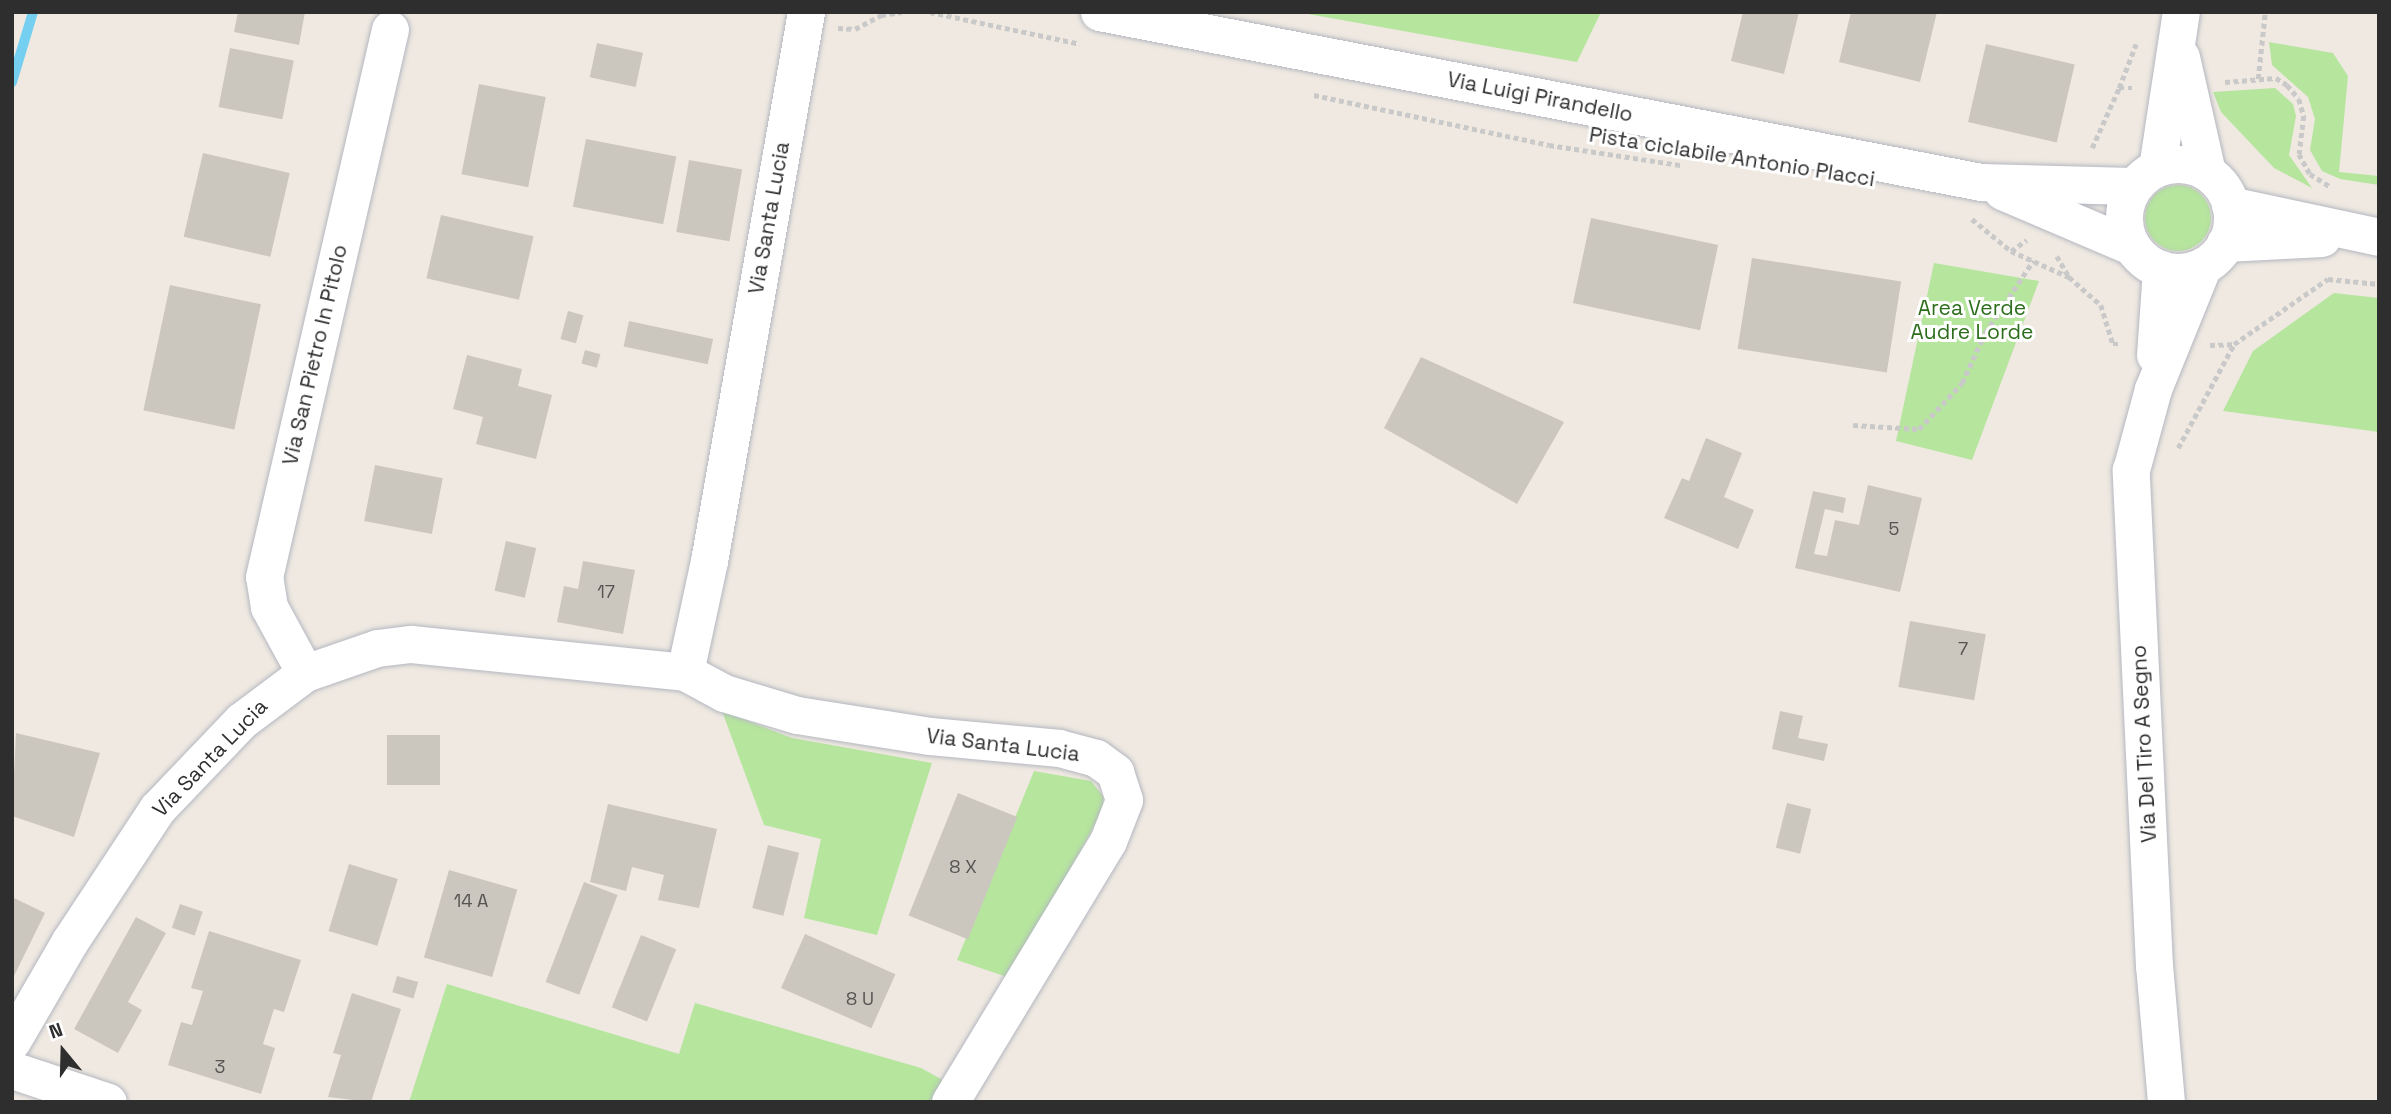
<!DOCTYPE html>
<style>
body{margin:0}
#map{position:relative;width:2391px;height:1114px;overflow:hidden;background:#efe9e1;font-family:"Space Grotesk",sans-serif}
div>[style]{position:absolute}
.green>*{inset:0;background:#b6e59e}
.round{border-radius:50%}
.stream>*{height:10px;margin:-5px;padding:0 5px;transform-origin:5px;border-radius:5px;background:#75cff0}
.building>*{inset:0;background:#cbc7bf;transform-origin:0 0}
.path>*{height:4.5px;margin-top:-2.25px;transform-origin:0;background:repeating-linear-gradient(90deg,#c9c9c9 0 5px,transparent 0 8.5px)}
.roads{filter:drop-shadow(0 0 2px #b4b7c1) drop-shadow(0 0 2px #b4b7c1)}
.minor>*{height:37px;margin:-18.5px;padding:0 18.5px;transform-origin:18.5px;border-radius:18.5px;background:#fff}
.minor>.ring{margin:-18.5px;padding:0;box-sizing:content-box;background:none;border:37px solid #fff;border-radius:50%}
span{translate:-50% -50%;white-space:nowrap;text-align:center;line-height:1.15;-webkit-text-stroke:6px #fff;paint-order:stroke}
.number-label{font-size:18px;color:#555452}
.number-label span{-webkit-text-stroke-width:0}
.street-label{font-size:21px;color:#2e2e2e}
.park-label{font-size:21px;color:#2c6e1b}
.frame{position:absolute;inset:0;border:14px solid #2e2e2e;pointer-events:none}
.north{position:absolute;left:28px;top:1016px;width:70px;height:70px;-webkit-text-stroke:5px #fff;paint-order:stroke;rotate:341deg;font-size:19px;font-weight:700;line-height:28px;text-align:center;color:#2e2e2e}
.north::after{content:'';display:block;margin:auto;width:24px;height:32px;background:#2e2e2e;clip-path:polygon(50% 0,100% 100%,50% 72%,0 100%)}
</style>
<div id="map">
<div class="green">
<i style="clip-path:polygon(1297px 12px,1601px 12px,1577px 62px)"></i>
<i style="clip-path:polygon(2269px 42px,2333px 53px,2348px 76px,2339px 172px,2379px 176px,2379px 185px,2340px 179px,2322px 171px,2310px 150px,2315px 119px,2308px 97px,2272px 65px)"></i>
<i style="clip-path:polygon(2275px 88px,2293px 104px,2296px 116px,2289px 155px,2312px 188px,2274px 168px,2221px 112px,2213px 92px)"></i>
<i class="round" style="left:2145px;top:185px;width:66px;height:66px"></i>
<i style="clip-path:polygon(1934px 263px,2039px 281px,1972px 460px,1896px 441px)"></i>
<i style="clip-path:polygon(2334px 293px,2379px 298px,2379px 432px,2223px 411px,2253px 351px)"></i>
<i style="clip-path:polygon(722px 711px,792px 738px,932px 763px,877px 935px,804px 918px,821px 839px,764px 825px)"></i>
<i style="clip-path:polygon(1034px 771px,1091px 781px,1103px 796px,1103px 810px,1010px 978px,957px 960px)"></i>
<i style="clip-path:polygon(447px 984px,679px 1054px,695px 1003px,921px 1068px,950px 1084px,934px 1102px,409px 1102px)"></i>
</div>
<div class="stream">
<i style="left:12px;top:82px;width:73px;rotate:-73.3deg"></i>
</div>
<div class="building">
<i style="clip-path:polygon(238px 12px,305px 12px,299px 45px,234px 32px)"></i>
<i style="clip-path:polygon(1743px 12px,1799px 12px,1784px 74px,1731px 61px)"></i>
<i style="clip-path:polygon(1851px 12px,1937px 12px,1920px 82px,1839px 62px)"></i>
<i style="left:597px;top:43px;width:47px;height:35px;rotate:12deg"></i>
<i style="left:1986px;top:44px;width:91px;height:80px;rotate:13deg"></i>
<i style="left:230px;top:48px;width:65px;height:60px;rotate:11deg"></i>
<i style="left:479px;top:84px;width:68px;height:92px;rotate:11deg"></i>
<i style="left:586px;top:139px;width:92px;height:69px;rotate:11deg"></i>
<i style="left:203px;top:153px;width:89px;height:86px;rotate:13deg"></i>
<i style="left:689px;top:160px;width:54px;height:73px;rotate:10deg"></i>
<i style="left:441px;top:215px;width:95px;height:65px;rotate:13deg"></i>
<i style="left:1591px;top:218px;width:130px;height:87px;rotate:12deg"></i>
<i style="left:1752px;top:258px;width:151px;height:92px;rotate:9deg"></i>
<i style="left:170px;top:285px;width:93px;height:128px;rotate:12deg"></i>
<i style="left:568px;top:311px;width:16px;height:29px;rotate:15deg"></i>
<i style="left:629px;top:321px;width:86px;height:26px;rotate:12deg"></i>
<i style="left:585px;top:350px;width:16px;height:14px;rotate:15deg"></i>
<i style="clip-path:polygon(467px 355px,522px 369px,518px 386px,552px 395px,536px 459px,476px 444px,483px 417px,453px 409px)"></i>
<i style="clip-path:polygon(1421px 357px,1564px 422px,1517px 504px,1384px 428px)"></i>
<i style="clip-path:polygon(1706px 438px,1742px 453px,1724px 497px,1754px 510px,1738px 549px,1664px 518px,1682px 478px,1689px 481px)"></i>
<i style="left:375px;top:465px;width:69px;height:57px;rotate:11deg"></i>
<i style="clip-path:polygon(1868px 485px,1922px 498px,1900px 592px,1795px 568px,1813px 491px,1846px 498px,1843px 513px,1825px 509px,1814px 554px,1827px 556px,1835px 520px,1859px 525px)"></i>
<i style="left:506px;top:541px;width:31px;height:51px;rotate:13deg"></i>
<i style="clip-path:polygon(583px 561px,635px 570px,623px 634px,557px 622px,564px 586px,578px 589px)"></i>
<i style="left:1910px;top:621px;width:77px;height:67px;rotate:10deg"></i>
<i style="clip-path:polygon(1780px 711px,1803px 716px,1798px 738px,1828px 744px,1824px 761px,1772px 749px)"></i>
<i style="clip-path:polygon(16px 733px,100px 753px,74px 837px,12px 816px)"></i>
<i style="left:387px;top:735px;width:53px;height:50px"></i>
<i style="left:958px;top:793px;width:64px;height:132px;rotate:22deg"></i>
<i style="left:1787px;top:803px;width:25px;height:46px;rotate:14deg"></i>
<i style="clip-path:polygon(608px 804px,717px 829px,699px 908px,658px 900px,664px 875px,632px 867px,626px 891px,590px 882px)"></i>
<i style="left:768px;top:845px;width:32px;height:65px;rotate:14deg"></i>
<i style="left:349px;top:864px;width:51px;height:70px;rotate:17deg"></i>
<i style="left:449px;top:870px;width:71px;height:91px;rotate:16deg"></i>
<i style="left:584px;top:882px;width:36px;height:107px;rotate:21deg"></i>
<i style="clip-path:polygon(12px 897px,45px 913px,12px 980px)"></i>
<i style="left:180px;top:904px;width:24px;height:25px;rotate:19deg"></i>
<i style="clip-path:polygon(136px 917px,166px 933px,128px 1002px,142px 1010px,118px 1053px,74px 1029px)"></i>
<i style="clip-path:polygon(209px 931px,301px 960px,284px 1012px,274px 1009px,263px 1044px,275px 1048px,261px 1094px,168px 1065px,181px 1022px,192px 1025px,203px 991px,191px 988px)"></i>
<i style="left:805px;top:934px;width:99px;height:59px;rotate:24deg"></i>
<i style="left:641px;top:935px;width:38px;height:78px;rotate:22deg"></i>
<i style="left:397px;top:976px;width:22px;height:17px;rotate:16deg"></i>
<i style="clip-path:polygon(352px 993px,401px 1009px,371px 1102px,328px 1097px,341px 1055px,333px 1053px)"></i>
</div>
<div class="path">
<i style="left:930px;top:12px;width:153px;rotate:12deg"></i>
<i style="left:838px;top:28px;width:17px;rotate:3deg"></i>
<i style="left:855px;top:29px;width:30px;rotate:-28deg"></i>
<i style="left:881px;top:15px;width:21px;rotate:-8deg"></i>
<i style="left:2258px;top:79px;width:67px;rotate:-84deg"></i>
<i style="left:2225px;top:82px;width:51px;rotate:-4.5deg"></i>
<i style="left:2276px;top:78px;width:13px;rotate:32deg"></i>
<i style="left:2287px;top:85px;width:18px;rotate:49deg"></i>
<i style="left:2299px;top:99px;width:18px;rotate:74deg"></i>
<i style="left:2304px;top:116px;width:38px;rotate:97deg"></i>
<i style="left:2299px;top:154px;width:23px;rotate:61deg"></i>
<i style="left:2310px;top:174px;width:25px;rotate:32deg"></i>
<i style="left:2119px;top:88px;width:47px;rotate:-68.9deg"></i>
<i style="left:1314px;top:95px;width:240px;rotate:12deg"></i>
<i style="left:1549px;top:145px;width:133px;rotate:8.7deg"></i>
<i style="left:2092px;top:148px;width:66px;rotate:-65.8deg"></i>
<i style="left:2119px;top:88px;width:13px"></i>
<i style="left:1972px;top:219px;width:50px;rotate:39.4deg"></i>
<i style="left:2011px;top:251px;width:64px;rotate:24.1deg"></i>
<i style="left:2069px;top:277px;width:43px;rotate:41.2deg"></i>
<i style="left:2101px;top:305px;width:41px;rotate:72.9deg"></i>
<i style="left:2113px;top:344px;width:8px"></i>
<i style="left:2011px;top:251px;width:19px;rotate:-35deg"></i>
<i style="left:2057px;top:256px;width:22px;rotate:60deg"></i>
<i style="left:2210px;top:345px;width:24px;rotate:-2deg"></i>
<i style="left:2234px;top:344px;width:114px;rotate:-34.7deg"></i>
<i style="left:2328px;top:279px;width:51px;rotate:5.6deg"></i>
<i style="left:1853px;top:425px;width:66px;rotate:3.5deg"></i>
<i style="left:1919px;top:429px;width:63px;rotate:-46.9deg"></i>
<i style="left:1962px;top:383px;width:55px;rotate:-65.3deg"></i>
<i style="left:1985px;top:333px;width:87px;rotate:-56.3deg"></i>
<i style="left:2178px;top:448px;width:118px;rotate:-61.7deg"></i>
</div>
<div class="roads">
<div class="minor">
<i style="left:1099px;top:12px;width:898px;rotate:10.91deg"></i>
<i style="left:1981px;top:182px;width:152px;rotate:1.5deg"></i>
<i style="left:2181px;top:57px;width:118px;rotate:77.3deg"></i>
<i class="ring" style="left:2124px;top:164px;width:71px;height:71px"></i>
<i style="left:2157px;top:168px;width:158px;rotate:-81.3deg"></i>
<i style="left:2002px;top:191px;width:140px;rotate:23.1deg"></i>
<i style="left:2230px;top:205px;width:152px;rotate:12.1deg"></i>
<i style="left:2225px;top:243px;width:97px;rotate:-3deg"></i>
<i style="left:2155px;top:355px;width:86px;rotate:-86deg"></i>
<i style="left:685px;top:672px;width:44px;rotate:28.3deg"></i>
<i style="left:724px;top:693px;width:76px;rotate:16.8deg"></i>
<i style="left:797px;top:715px;width:135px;rotate:9deg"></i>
<i style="left:930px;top:736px;width:130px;rotate:5.3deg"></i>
<i style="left:1059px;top:748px;width:38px;rotate:15deg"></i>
<i style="left:1096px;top:758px;width:24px;rotate:36deg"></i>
<i style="left:1115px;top:772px;width:29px;rotate:72deg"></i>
<i style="left:1124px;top:800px;width:44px;rotate:111.3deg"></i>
<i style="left:1108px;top:841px;width:305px;rotate:121.2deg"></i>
<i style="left:305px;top:673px;width:75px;rotate:-118.6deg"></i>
<i style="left:269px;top:607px;width:30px;rotate:-99deg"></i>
<i style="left:264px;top:577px;width:562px;rotate:-77.05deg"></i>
<i style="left:12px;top:1041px;width:116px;rotate:-59.9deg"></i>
<i style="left:70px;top:941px;width:158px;rotate:-56.6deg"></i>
<i style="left:157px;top:809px;width:122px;rotate:-46.3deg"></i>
<i style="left:241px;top:721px;width:80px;rotate:-36.9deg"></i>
<i style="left:305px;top:673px;width:76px;rotate:-19.1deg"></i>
<i style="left:377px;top:648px;width:34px;rotate:-7deg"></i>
<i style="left:411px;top:644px;width:275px;rotate:5.8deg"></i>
<i style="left:685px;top:672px;width:114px;rotate:-77.8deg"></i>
<i style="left:709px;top:561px;width:558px;rotate:-79.98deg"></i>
<i style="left:12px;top:1070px;width:101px;rotate:18.4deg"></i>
<i style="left:2166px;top:1102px;width:137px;rotate:-95deg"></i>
<i style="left:2154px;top:966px;width:497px;rotate:-92.7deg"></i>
<i style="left:2131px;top:470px;width:84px;rotate:-74.8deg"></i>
<i style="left:2153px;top:389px;width:133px;rotate:-67.9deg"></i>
</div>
</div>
<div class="number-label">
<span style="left:1894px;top:529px">5</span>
<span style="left:606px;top:592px">17</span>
<span style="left:1963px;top:649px">7</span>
<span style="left:963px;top:867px">8 X</span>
<span style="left:471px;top:901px">14 A</span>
<span style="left:860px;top:999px">8 U</span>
<span style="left:220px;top:1067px">3</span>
</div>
<div class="street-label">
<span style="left:1540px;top:97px;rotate:11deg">Via Luigi Pirandello</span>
<span style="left:1732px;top:157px;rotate:9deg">Pista ciclabile Antonio Placci</span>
<span style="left:769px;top:218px;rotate:-80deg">Via Santa Lucia</span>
<span style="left:315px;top:355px;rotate:-77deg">Via San Pietro In Pitolo</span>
<span style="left:2144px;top:744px;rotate:-93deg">Via Del Tiro A Segno</span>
<span style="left:1003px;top:745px;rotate:7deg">Via Santa Lucia</span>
<span style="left:210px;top:758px;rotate:-46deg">Via Santa Lucia</span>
</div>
<div class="park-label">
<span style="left:1972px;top:320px">Area Verde<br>Audre Lorde</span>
</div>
<div class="frame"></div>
<div class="north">N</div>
</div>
